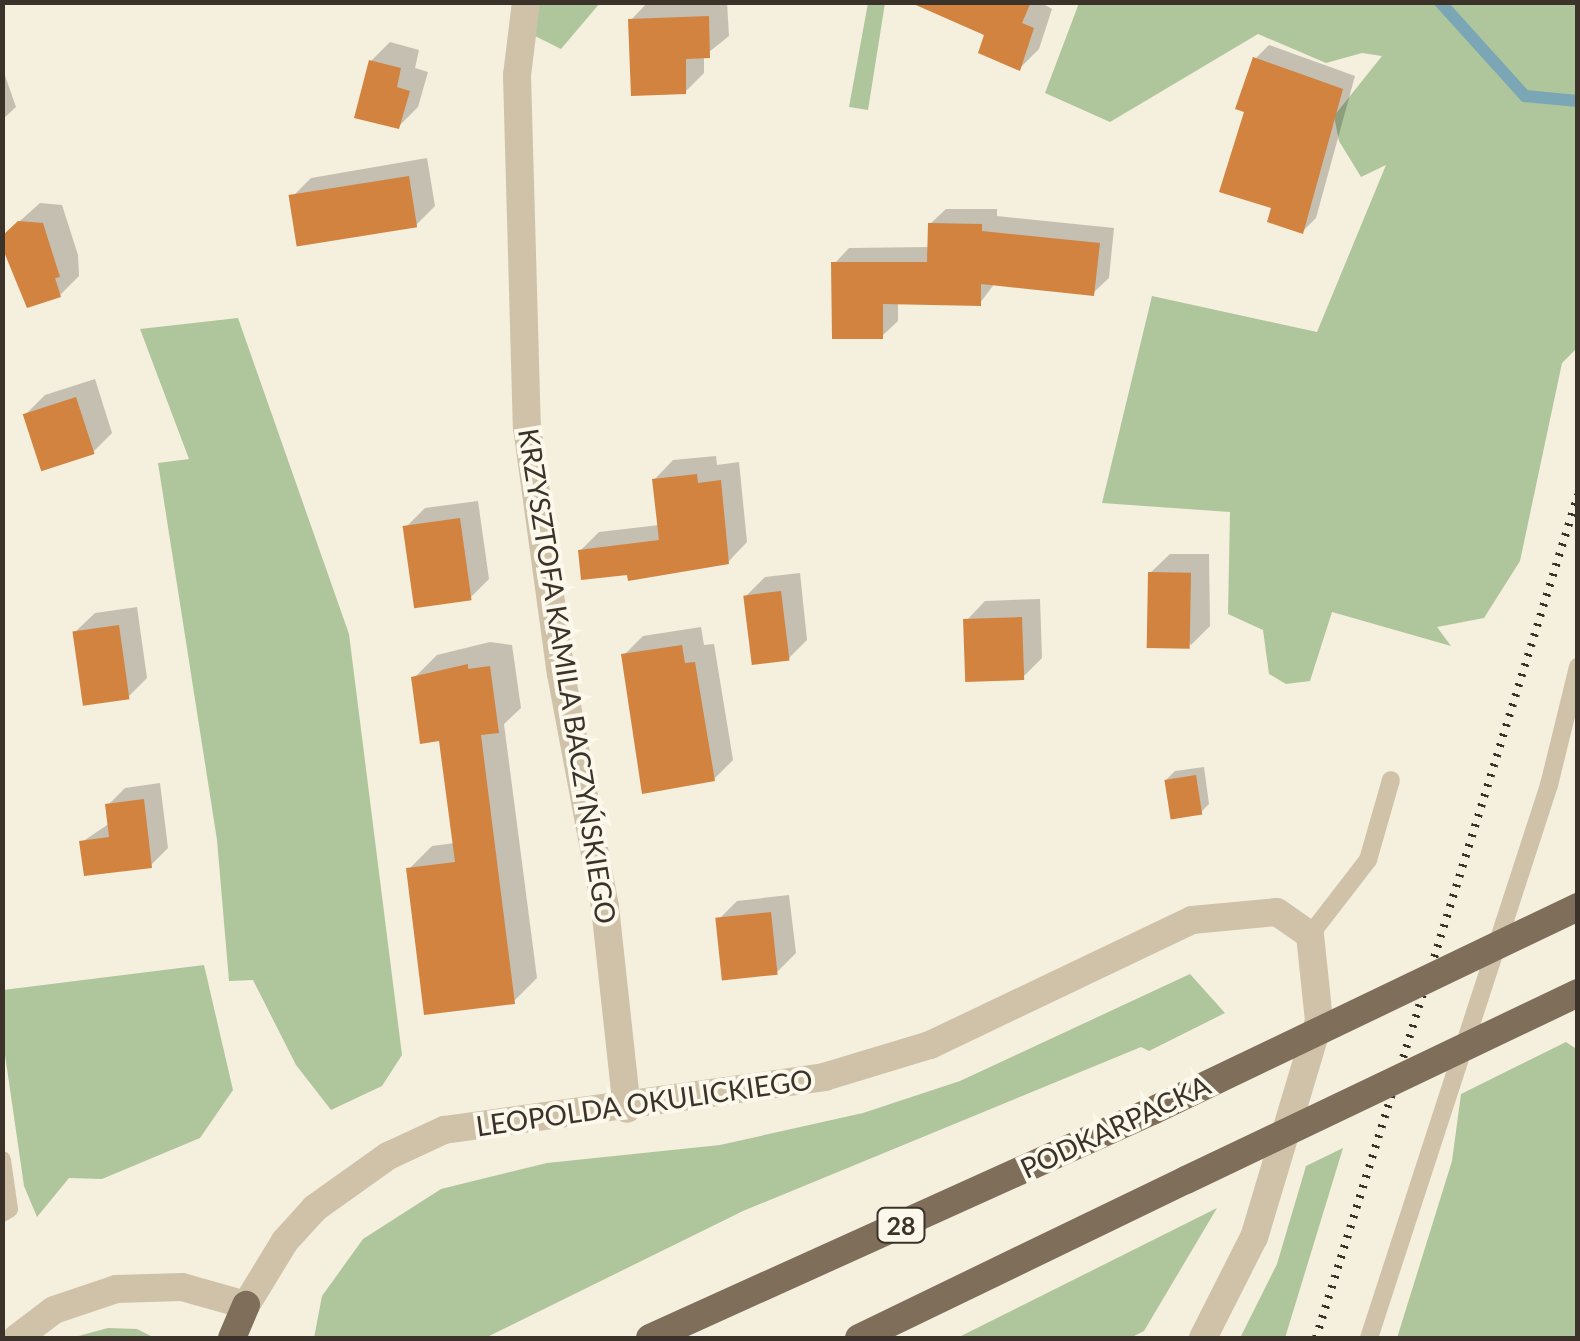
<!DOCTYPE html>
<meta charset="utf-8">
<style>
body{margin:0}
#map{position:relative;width:1580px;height:1341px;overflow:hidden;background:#f5efde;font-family:Lato,sans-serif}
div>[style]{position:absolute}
.green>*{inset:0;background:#afc69c}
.shadow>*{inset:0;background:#0003}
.stream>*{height:12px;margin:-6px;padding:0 6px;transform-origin:6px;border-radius:6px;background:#7aa6b6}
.building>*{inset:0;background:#d2833f;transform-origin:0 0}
.service>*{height:18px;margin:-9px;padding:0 9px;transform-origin:9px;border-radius:9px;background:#cfc2a8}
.minor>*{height:28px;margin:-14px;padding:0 14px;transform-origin:14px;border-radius:14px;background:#cfc2a8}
.primary>*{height:28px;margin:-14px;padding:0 14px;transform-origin:14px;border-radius:14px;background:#7f6e59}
.rail>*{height:8px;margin-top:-4px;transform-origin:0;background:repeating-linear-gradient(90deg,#3b3329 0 2.5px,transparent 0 10.5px)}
.primary-bridge>*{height:28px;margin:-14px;padding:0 14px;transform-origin:14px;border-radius:14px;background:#7f6e59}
span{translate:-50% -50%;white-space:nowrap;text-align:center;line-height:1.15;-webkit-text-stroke:8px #fcf8ec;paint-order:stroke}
.shield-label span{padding:2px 8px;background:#fcf8ec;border:2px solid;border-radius:8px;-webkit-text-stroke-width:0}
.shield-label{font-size:25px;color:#3b3329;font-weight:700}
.street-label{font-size:28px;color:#3b3329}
.frame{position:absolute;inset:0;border:5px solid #3b3329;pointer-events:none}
</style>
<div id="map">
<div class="green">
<i style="clip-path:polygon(513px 3px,600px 3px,561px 49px,511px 24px)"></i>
<i style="clip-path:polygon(868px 3px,885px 3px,868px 110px,849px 107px)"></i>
<i style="clip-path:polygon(1079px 3px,1577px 3px,1577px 348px,1562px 363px,1520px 561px,1484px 618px,1437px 627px,1451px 646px,1332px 612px,1310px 681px,1286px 684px,1269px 674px,1263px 630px,1228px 614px,1230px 512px,1102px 503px,1152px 296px,1317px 332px,1386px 165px,1361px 177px,1339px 141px,1334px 116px,1382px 56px,1362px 53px,1326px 63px,1258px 34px,1110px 122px,1045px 93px)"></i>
<i style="clip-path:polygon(238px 318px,349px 634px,402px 1055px,382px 1086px,331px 1110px,296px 1065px,253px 980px,229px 981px,217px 840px,158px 463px,189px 459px,140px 329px)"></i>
<i style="clip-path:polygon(204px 965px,233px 1090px,200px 1138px,102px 1179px,69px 1178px,37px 1217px,24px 1186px,3px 1041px,3px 990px)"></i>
<i style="clip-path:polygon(1190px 974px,1225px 1013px,1149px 1051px,1141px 1047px,743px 1211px,485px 1338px,314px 1338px,322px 1296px,363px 1239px,441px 1189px,547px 1163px,720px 1145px,863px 1113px,960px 1081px)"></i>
<i style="clip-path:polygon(1566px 1042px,1578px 1050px,1577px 1338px,1397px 1338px,1452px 1161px,1461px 1094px)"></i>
<i style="clip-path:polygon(1343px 1148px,1285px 1338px,1240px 1338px,1277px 1264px,1306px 1166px)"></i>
<i style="clip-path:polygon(1217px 1208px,1144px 1331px,1130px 1338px,957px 1338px)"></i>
<i style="clip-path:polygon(108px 1328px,137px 1329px,155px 1338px,71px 1338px)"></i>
</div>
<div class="shadow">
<i style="clip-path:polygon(648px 2px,727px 2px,729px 36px,704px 56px,704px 73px,685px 92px,631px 20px)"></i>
<i style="clip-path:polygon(947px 2px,1040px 2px,1052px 9px,1039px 49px,1020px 68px)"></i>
<i style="clip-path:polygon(390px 42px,419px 50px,415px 68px,428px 72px,418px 107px,399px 126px,371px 61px)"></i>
<i style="clip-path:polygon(1269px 45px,1355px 76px,1316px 218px,1303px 231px,1274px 206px,1256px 58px)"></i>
<i style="clip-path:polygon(2px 67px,16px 107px,2px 120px)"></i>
<i style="clip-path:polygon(427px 158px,435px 206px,416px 225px,292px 197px,311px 178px)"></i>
<i style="clip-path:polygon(40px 203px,62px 205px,78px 255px,79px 276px,60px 295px,2px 237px)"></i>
<i style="clip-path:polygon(946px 209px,997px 209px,997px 216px,1114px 228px,1109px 278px,1093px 293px,995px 283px,980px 303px,898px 302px,898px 321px,882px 336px,834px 264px,849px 248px,930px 247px,930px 224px)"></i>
<i style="clip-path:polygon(95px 379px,112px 433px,93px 452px,26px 414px,45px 395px)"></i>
<i style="clip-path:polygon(716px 456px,717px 465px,739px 462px,747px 542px,728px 562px,629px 572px,580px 551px,599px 532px,659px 525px,654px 480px,673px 460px)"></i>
<i style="clip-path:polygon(478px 501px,489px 579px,470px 598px,406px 527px,425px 508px)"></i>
<i style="clip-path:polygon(1170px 554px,1209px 554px,1210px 626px,1191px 645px,1150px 573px)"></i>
<i style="clip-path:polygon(800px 573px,807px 640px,788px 659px,746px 596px,765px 577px)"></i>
<i style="clip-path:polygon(1040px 599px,1042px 658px,1023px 677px,966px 621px,985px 601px)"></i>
<i style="clip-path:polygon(137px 607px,147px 678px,128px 697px,75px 632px,95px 613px)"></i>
<i style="clip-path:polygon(701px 627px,704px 645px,714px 644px,733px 760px,714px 779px,624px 655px,643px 636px)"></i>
<i style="clip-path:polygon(490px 642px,512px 645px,521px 708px,504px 724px,537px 978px,514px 1001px,409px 869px,432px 846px,455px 843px,441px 738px,414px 678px,437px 655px)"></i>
<i style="clip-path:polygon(1204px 767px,1209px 804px,1200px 813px,1166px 780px,1175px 771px)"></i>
<i style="clip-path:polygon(160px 783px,168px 848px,151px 865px,82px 842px,110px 823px,108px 805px,125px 788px)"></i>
<i style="clip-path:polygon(789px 895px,796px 953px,777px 972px,718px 920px,737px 901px)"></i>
</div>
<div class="stream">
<i style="left:1440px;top:2px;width:127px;rotate:47.9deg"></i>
<i style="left:1525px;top:96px;width:53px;rotate:5.4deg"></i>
</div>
<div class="building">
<i style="clip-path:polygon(909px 2px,1031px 2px,1022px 23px,1034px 28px,1020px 71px,978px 53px,984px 35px)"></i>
<i style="clip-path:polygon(709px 16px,710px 58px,686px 59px,686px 94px,631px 96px,628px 19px)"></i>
<i style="clip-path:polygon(1253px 57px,1343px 89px,1303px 234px,1267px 222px,1271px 208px,1219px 192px,1244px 112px,1235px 109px)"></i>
<i style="clip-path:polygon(369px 60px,401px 68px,397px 87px,410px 91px,399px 129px,354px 118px)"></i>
<i style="left:409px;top:176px;width:52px;height:122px;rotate:81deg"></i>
<i style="clip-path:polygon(18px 221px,43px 223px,60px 277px,55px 278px,61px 297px,27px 308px,2px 247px,2px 236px)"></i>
<i style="clip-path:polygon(928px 223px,982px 224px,982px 231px,1100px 243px,1094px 296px,981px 284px,981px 306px,883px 304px,883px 339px,832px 339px,831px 262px,927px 262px)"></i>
<i style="left:76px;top:397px;width:60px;height:56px;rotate:72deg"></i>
<i style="clip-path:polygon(697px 474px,698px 483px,721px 480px,729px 564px,628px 581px,627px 575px,581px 580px,578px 550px,659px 540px,652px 479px)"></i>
<i style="left:460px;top:518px;width:83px;height:58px;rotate:82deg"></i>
<i style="left:1148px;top:572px;width:43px;height:76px;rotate:1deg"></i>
<i style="left:781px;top:591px;width:70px;height:38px;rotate:83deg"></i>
<i style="left:1022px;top:617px;width:63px;height:59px;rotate:88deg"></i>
<i style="left:119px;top:625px;width:75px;height:47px;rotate:82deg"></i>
<i style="clip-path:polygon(682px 645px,685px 663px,695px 662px,715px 781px,642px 794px,621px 654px)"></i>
<i style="clip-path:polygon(468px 664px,468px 669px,490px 666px,499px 733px,481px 735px,515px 1004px,424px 1015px,406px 868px,455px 862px,439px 741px,420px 744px,411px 677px)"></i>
<i style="left:1196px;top:775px;width:40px;height:32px;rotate:81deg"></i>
<i style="clip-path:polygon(144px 799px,152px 868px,84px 876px,79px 841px,109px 837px,105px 804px)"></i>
<i style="left:771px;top:912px;width:63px;height:56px;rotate:84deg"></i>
</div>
<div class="service">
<i style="left:1310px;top:935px;width:95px;rotate:-52.3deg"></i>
<i style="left:1368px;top:860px;width:83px;rotate:-74deg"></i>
<i style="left:2px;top:1160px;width:49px;rotate:81.9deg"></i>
<i style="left:9px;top:1209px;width:8px;rotate:150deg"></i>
<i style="left:1369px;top:1338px;width:582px;rotate:-71.97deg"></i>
<i style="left:1549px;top:785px;width:122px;rotate:-76.2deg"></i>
</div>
<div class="minor">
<i style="left:526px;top:2px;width:74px;rotate:97deg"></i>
<i style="left:517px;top:75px;width:352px;rotate:88.4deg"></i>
<i style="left:527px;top:427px;width:249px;rotate:82.2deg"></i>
<i style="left:561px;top:674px;width:237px;rotate:79.3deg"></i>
<i style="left:605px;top:907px;width:203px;rotate:83.8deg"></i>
<i style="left:17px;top:1338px;width:46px;rotate:-37.1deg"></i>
<i style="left:54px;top:1310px;width:65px;rotate:-18.7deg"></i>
<i style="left:116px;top:1289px;width:66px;rotate:-1.7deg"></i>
<i style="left:182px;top:1287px;width:66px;rotate:15.7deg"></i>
<i style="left:246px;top:1305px;width:75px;rotate:-58.6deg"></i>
<i style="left:285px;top:1241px;width:45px;rotate:-47.7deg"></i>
<i style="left:315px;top:1208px;width:90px;rotate:-35.5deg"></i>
<i style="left:388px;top:1156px;width:62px;rotate:-24.9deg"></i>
<i style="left:444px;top:1130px;width:384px;rotate:-7.9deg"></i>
<i style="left:824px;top:1077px;width:111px;rotate:-16.8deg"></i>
<i style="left:930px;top:1045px;width:290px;rotate:-25.5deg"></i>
<i style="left:1192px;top:920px;width:85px;rotate:-5.4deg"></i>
<i style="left:1277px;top:912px;width:40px;rotate:34.9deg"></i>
<i style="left:1310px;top:935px;width:86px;rotate:84deg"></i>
<i style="left:1319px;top:1021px;width:226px;rotate:106.7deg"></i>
<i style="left:1254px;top:1237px;width:113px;rotate:116.8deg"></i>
</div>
<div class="primary">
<i style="left:232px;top:1338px;width:36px;rotate:-67deg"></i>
<i style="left:650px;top:1338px;width:551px;rotate:-24.33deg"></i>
<i style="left:859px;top:1338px;width:363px;rotate:-25.8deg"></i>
</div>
<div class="rail">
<i style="left:1316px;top:1338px;width:883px;rotate:-72.74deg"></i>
</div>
<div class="primary-bridge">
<i style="left:1152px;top:1111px;width:472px;rotate:-25.6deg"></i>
<i style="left:1186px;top:1180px;width:434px;rotate:-25.5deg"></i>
</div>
<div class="shield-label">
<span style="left:901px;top:1225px">28</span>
</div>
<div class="street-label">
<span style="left:568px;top:676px;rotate:81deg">KRZYSZTOFA KAMILA BACZYŃSKIEGO</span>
<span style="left:644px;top:1102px;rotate:-8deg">LEOPOLDA OKULICKIEGO</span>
<span style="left:1115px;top:1126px;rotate:-25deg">PODKARPACKA</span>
</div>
<div class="frame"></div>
</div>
